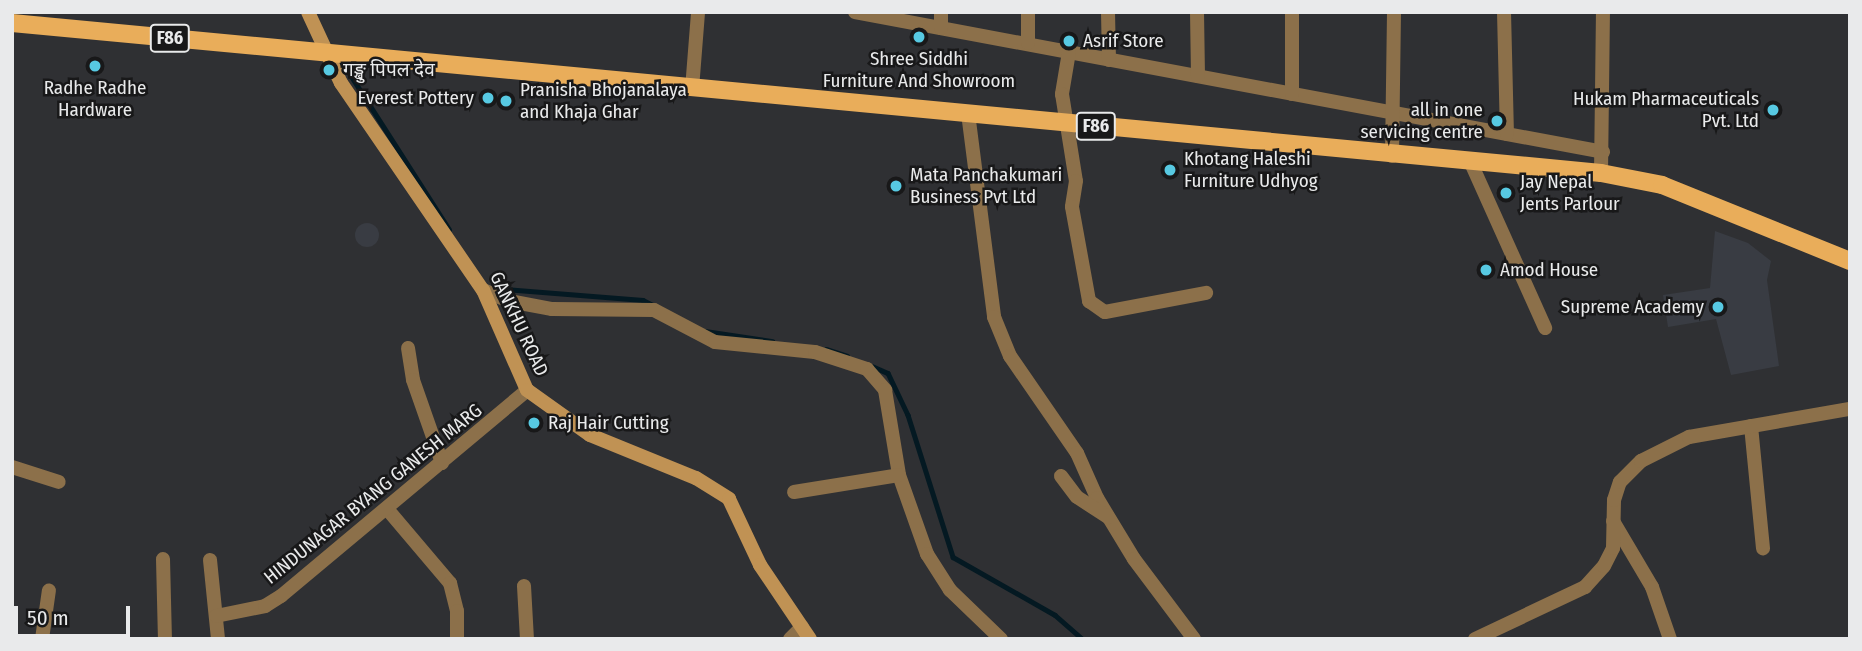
<!DOCTYPE html>
<meta charset="utf-8">
<style>
body{margin:0}
#map{position:relative;width:1862px;height:651px;overflow:hidden;background:#2f3033;font-family:"Fira Sans Condensed","Noto Sans Devanagari",sans-serif}
div>[style]{position:absolute}
.built>*{inset:0;background:#393c43}
.round{border-radius:50%}
.stream>*{height:4.5px;margin:-2.25px;padding:0 2.25px;transform-origin:2.25px;border-radius:2.25px;background:#041922}
.street>*{height:14px;margin:-7px;padding:0 7px;transform-origin:7px;border-radius:7px;background:#8c704a}
.secondary>*{height:14px;margin:-7px;padding:0 7px;transform-origin:7px;border-radius:7px;background:#c09254}
.primary>*{height:18px;margin:-9px;padding:0 9px;transform-origin:9px;border-radius:9px;background:#e9ad5a}
.dots>*{width:19px;height:19px;translate:-50% -50%;box-sizing:border-box;border:4px solid #181819;border-radius:50%}
span{translate:-50% -50%;white-space:nowrap;text-align:center;line-height:1.15;-webkit-text-stroke:5px #181819;paint-order:stroke}
.shield-label span{padding:2px 5px;background:#181819;border:2px solid;border-radius:5px;-webkit-text-stroke-width:0}
.shield-label{font-size:18px;color:#e9eaeb;font-weight:700}
.poi-label{font-size:19px;color:#e9eaeb}
.left{translate:0 -50%;text-align:left}
.right{translate:-100% -50%;text-align:right}
.street-label{font-size:19px;color:#e9eaeb}
.frame{position:absolute;inset:0;border:14px solid #e9eaeb;pointer-events:none}
.scale{position:absolute;left:14px;top:606px;width:116px;height:32px;box-sizing:border-box;border:4px solid #e9eaeb;border-top:0;padding-left:9px;font-size:21px;line-height:24px;white-space:nowrap;color:#e9eaeb;-webkit-text-stroke:5px #181819;paint-order:stroke}
</style>
<div id="map">
<div class="built">
<i class="round" style="left:355px;top:223px;width:24px;height:24px"></i>
<i style="clip-path:polygon(1715px 231px,1748px 243px,1771px 261px,1767px 280px,1779px 366px,1731px 375px,1716px 319px,1668px 327px,1663px 295px,1710px 288px)"></i>
</div>
<div class="stream">
<i style="left:341px;top:60px;width:201px;rotate:57.4deg"></i>
<i style="left:492px;top:288px;width:151px;rotate:4.5deg"></i>
<i style="left:643px;top:300px;width:11px;rotate:27deg"></i>
<i style="left:705px;top:331px;width:68px;rotate:8.5deg"></i>
<i style="left:826px;top:349px;width:22px;rotate:18deg"></i>
<i style="left:872px;top:366px;width:17px;rotate:24deg"></i>
<i style="left:888px;top:373px;width:47px;rotate:64.5deg"></i>
<i style="left:908px;top:415px;width:149px;rotate:72.4deg"></i>
<i style="left:953px;top:557px;width:117px;rotate:29.6deg"></i>
<i style="left:1055px;top:615px;width:37px;rotate:41deg"></i>
</div>
<div class="street">
<i style="left:855px;top:12px;width:761px;rotate:10.6deg"></i>
<i style="left:1028px;top:12px;width:31px;rotate:90deg"></i>
<i style="left:1108px;top:12px;width:48px;rotate:88.8deg"></i>
<i style="left:1197px;top:12px;width:64px;rotate:89.1deg"></i>
<i style="left:1292px;top:12px;width:82px;rotate:90deg"></i>
<i style="left:1504px;top:12px;width:122px;rotate:88.6deg"></i>
<i style="left:941px;top:28px;width:16px;rotate:-90deg"></i>
<i style="left:1069px;top:52px;width:43px;rotate:99.5deg"></i>
<i style="left:1062px;top:94px;width:88px;rotate:80.9deg"></i>
<i style="left:1076px;top:181px;width:26px;rotate:99deg"></i>
<i style="left:1072px;top:207px;width:96px;rotate:79.7deg"></i>
<i style="left:1089px;top:301px;width:19px;rotate:35deg"></i>
<i style="left:1105px;top:312px;width:103px;rotate:-10.7deg"></i>
<i style="left:692px;top:89px;width:77px;rotate:-85.5deg"></i>
<i style="left:968px;top:113px;width:206px;rotate:82.7deg"></i>
<i style="left:994px;top:317px;width:42px;rotate:67.7deg"></i>
<i style="left:1010px;top:356px;width:118px;rotate:55.4deg"></i>
<i style="left:1077px;top:453px;width:49px;rotate:66deg"></i>
<i style="left:1097px;top:498px;width:71px;rotate:58.8deg"></i>
<i style="left:1134px;top:559px;width:100px;rotate:53.1deg"></i>
<i style="left:1392px;top:156px;width:144px;rotate:-89.2deg"></i>
<i style="left:1471px;top:163px;width:181px;rotate:65.8deg"></i>
<i style="left:1601px;top:173px;width:161px;rotate:-89.3deg"></i>
<i style="left:483px;top:290px;width:28px;rotate:23deg"></i>
<i style="left:509px;top:301px;width:44px;rotate:10.5deg"></i>
<i style="left:552px;top:309px;width:102px;rotate:0.6deg"></i>
<i style="left:654px;top:310px;width:69px;rotate:27.7deg"></i>
<i style="left:715px;top:342px;width:100px;rotate:5.7deg"></i>
<i style="left:815px;top:352px;width:55px;rotate:18.1deg"></i>
<i style="left:867px;top:369px;width:28px;rotate:49deg"></i>
<i style="left:885px;top:390px;width:86px;rotate:80.6deg"></i>
<i style="left:899px;top:475px;width:84px;rotate:70.5deg"></i>
<i style="left:927px;top:554px;width:43px;rotate:57.4deg"></i>
<i style="left:950px;top:590px;width:71px;rotate:43.9deg"></i>
<i style="left:408px;top:348px;width:32px;rotate:81deg"></i>
<i style="left:413px;top:380px;width:88px;rotate:70.7deg"></i>
<i style="left:1751px;top:426px;width:123px;rotate:84.4deg"></i>
<i style="left:12px;top:467px;width:49px;rotate:17.7deg"></i>
<i style="left:1061px;top:476px;width:26px;rotate:53deg"></i>
<i style="left:1077px;top:497px;width:37px;rotate:33deg"></i>
<i style="left:794px;top:492px;width:106px;rotate:-9.2deg"></i>
<i style="left:388px;top:510px;width:96px;rotate:49.7deg"></i>
<i style="left:450px;top:583px;width:29px;rotate:76deg"></i>
<i style="left:457px;top:611px;width:28px;rotate:90deg"></i>
<i style="left:1613px;top:521px;width:77px;rotate:59.4deg"></i>
<i style="left:1652px;top:587px;width:55px;rotate:70.9deg"></i>
<i style="left:163px;top:559px;width:80px;rotate:88.6deg"></i>
<i style="left:210px;top:560px;width:79px;rotate:84.2deg"></i>
<i style="left:524px;top:586px;width:53px;rotate:86.8deg"></i>
<i style="left:216px;top:616px;width:50px;rotate:-11.5deg"></i>
<i style="left:265px;top:606px;width:19px;rotate:-32deg"></i>
<i style="left:281px;top:596px;width:321px;rotate:-39.9deg"></i>
<i style="left:42px;top:639px;width:49px;rotate:-81.9deg"></i>
<i style="left:790px;top:639px;width:17px;rotate:-45deg"></i>
<i style="left:1475px;top:639px;width:122px;rotate:-25.3deg"></i>
<i style="left:1585px;top:587px;width:28px;rotate:-48deg"></i>
<i style="left:1604px;top:566px;width:20px;rotate:-63deg"></i>
<i style="left:1613px;top:548px;width:48px;rotate:-88.8deg"></i>
<i style="left:1614px;top:500px;width:19px;rotate:-72deg"></i>
<i style="left:1620px;top:482px;width:30px;rotate:-45deg"></i>
<i style="left:1641px;top:461px;width:54px;rotate:-26.6deg"></i>
<i style="left:1689px;top:437px;width:163px;rotate:-9.9deg"></i>
</div>
<div class="secondary">
<i style="left:308px;top:12px;width:78px;rotate:65.1deg"></i>
<i style="left:341px;top:83px;width:251px;rotate:55.6deg"></i>
<i style="left:483px;top:290px;width:109px;rotate:66.3deg"></i>
<i style="left:527px;top:390px;width:77px;rotate:35.5deg"></i>
<i style="left:590px;top:435px;width:114px;rotate:22.1deg"></i>
<i style="left:696px;top:478px;width:39px;rotate:32deg"></i>
<i style="left:729px;top:499px;width:73px;rotate:64.8deg"></i>
<i style="left:760px;top:565px;width:89px;rotate:56deg"></i>
</div>
<div class="primary">
<i style="left:12px;top:23px;width:1596px;rotate:5.39deg"></i>
<i style="left:1601px;top:173px;width:62px;rotate:11.1deg"></i>
<i style="left:1662px;top:185px;width:203px;rotate:22deg"></i>
</div>
<div class="dots">
<i style="left:919px;top:37px;background:#57c9e2"></i>
<i style="left:1069px;top:41px;background:#57c9e2"></i>
<i style="left:95px;top:66px;background:#57c9e2"></i>
<i style="left:329px;top:70px;background:#57c9e2"></i>
<i style="left:488px;top:98px;background:#57c9e2"></i>
<i style="left:506px;top:101px;background:#57c9e2"></i>
<i style="left:1773px;top:110px;background:#57c9e2"></i>
<i style="left:1497px;top:121px;background:#57c9e2"></i>
<i style="left:1170px;top:170px;background:#57c9e2"></i>
<i style="left:896px;top:186px;background:#57c9e2"></i>
<i style="left:1506px;top:193px;background:#57c9e2"></i>
<i style="left:1486px;top:270px;background:#57c9e2"></i>
<i style="left:1718px;top:307px;background:#57c9e2"></i>
<i style="left:534px;top:423px;background:#57c9e2"></i>
</div>
<div class="shield-label">
<span style="left:170px;top:38px">F86</span>
<span style="left:1096px;top:126px">F86</span>
</div>
<div class="poi-label">
<span class="left" style="left:1083px;top:41px">Asrif Store</span>
<span style="left:919px;top:70px">Shree Siddhi<br>Furniture And Showroom</span>
<span class="left" style="left:343px;top:70px">गङ्खु पिपल देव</span>
<span style="left:95px;top:99px">Radhe Radhe<br>Hardware</span>
<span class="left" style="left:520px;top:101px">Pranisha Bhojanalaya<br>and Khaja Ghar</span>
<span class="right" style="left:474px;top:98px">Everest Pottery</span>
<span class="right" style="left:1759px;top:110px">Hukam Pharmaceuticals<br>Pvt. Ltd</span>
<span class="right" style="left:1483px;top:121px">all in one<br>servicing centre</span>
<span class="left" style="left:1184px;top:170px">Khotang Haleshi<br>Furniture Udhyog</span>
<span class="left" style="left:910px;top:186px">Mata Panchakumari<br>Business Pvt Ltd</span>
<span class="left" style="left:1520px;top:193px">Jay Nepal<br>Jents Parlour</span>
<span class="left" style="left:1500px;top:270px">Amod House</span>
<span class="right" style="left:1704px;top:307px">Supreme Academy</span>
<span class="left" style="left:548px;top:423px">Raj Hair Cutting</span>
</div>
<div class="street-label">
<span style="left:519px;top:324px;rotate:65deg">GANKHU ROAD</span>
<span style="left:373px;top:494px;rotate:-39deg">HINDUNAGAR BYANG GANESH MARG</span>
</div>
<div class="frame"></div>
<div class="scale">50 m</div>
</div>
